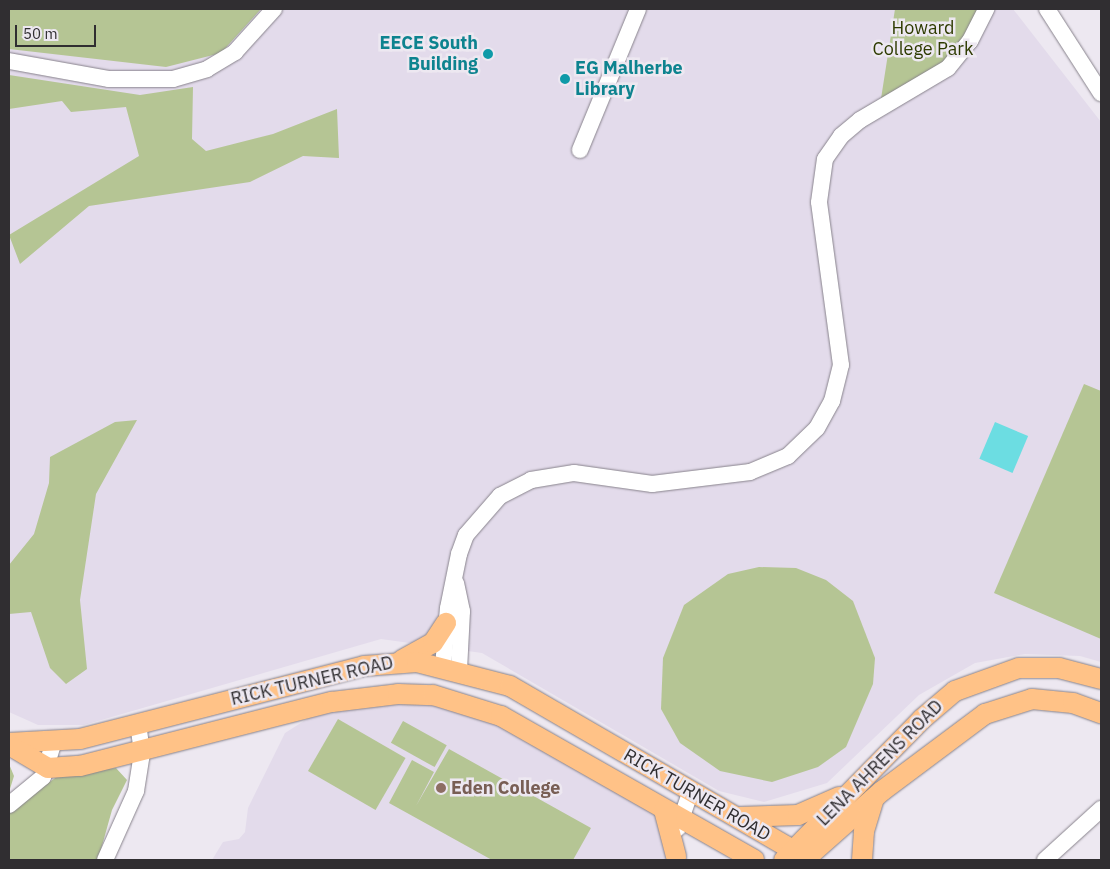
<!DOCTYPE html>
<style>
body{margin:0}
#map{position:relative;width:1110px;height:869px;overflow:hidden;background:#ede8f1;font-family:"IBM Plex Sans",sans-serif}
div>[style]{position:absolute}
.built>*{inset:0;background:#e3dbeb}
.green>*{inset:0;background:#b5c594;transform-origin:0 0}
.water>*{inset:0;background:#6cdde2;transform-origin:0 0}
.roads{filter:drop-shadow(0 0 1px #88838c) drop-shadow(0 0 1px #88838c)}
.minor>*{height:16px;margin:-8px;padding:0 8px;transform-origin:8px;border-radius:8px;background:#fff}
.major>*{height:20px;margin:-10px;padding:0 10px;transform-origin:10px;border-radius:10px;background:#ffc287}
.dots>*{width:14px;height:14px;translate:-50% -50%;box-sizing:border-box;border:2px solid #ede8f1;border-radius:50%}
span{translate:-50% -50%;white-space:nowrap;text-align:center;line-height:1.15;-webkit-text-stroke:5px #ede8f1;paint-order:stroke}
.park-label{font-size:18px;color:#2e3b01}
.culture-label{font-size:18px;color:#0d838f;font-weight:700}
.right{translate:-100% -50%;text-align:right}
.left{translate:0 -50%;text-align:left}
.street-label{font-size:18px;color:#302e31}
.education-label{font-size:18px;color:#785e54;font-weight:700}
.frame{position:absolute;inset:0;border:10px solid #302e31;pointer-events:none}
.scale{position:absolute;left:15px;top:25px;width:81px;height:22px;box-sizing:border-box;border:2px solid #302e31;border-top:0;padding-left:6px;font-size:15px;line-height:18px;white-space:nowrap;color:#302e31;-webkit-text-stroke:4px #ede8f1;paint-order:stroke}
</style>
<div id="map">
<div class="built">
<i style="clip-path:polygon(9px 9px,1013px 9px,1101px 122px,1101px 662px,1080px 656px,1025px 654px,975px 663px,919px 695px,827px 783px,764px 802px,719px 791px,482px 653px,381px 639px,84px 725px,38px 725px,9px 712px)"></i>
<i style="clip-path:polygon(420px 699px,481px 708px,680px 824px,684px 860px,212px 860px,223px 842px,239px 839px,245px 832px,248px 808px,285px 733px,315px 714px)"></i>
</div>
<div class="green">
<i style="clip-path:polygon(9px 9px,261px 9px,221px 53px,166px 67px,9px 49px)"></i>
<i style="clip-path:polygon(895px 9px,979px 9px,954px 53px,909px 90px,880px 105px)"></i>
<i style="clip-path:polygon(9px 75px,140px 95px,193px 87px,192px 139px,206px 151px,273px 134px,337px 109px,339px 158px,303px 156px,250px 182px,89px 206px,20px 264px,9px 235px,139px 156px,126px 107px,71px 112px,62px 101px,9px 109px)"></i>
<i style="clip-path:polygon(1084px 384px,1101px 391px,1101px 639px,994px 593px)"></i>
<i style="clip-path:polygon(137px 420px,96px 494px,80px 600px,87px 669px,66px 684px,50px 668px,31px 612px,9px 614px,9px 565px,34px 534px,49px 483px,50px 457px,115px 422px)"></i>
<i style="clip-path:polygon(759px 567px,796px 568px,826px 580px,853px 601px,875px 658px,873px 684px,846px 747px,818px 767px,772px 782px,720px 771px,680px 743px,661px 709px,663px 658px,684px 605px,728px 574px)"></i>
<i style="left:338px;top:719px;width:78px;height:60px;rotate:30deg"></i>
<i style="left:403px;top:721px;width:50px;height:25px;rotate:29deg"></i>
<i style="clip-path:polygon(449px 749px,591px 828px,573px 860px,492px 860px,389px 803px,412px 760px,434px 772px,416px 806px)"></i>
<i style="clip-path:polygon(9px 764px,14px 776px,9px 792px)"></i>
<i style="clip-path:polygon(116px 768px,127px 780px,112px 810px,98px 860px,9px 860px,9px 810px,61px 774px)"></i>
</div>
<div class="water">
<i style="left:995px;top:422px;width:36px;height:40px;rotate:23deg"></i>
</div>
<div class="roads">
<div class="minor">
<i style="left:1047px;top:9px;width:100px;rotate:57.3deg"></i>
<i style="left:9px;top:61px;width:102px;rotate:10.2deg"></i>
<i style="left:109px;top:79px;width:64px"></i>
<i style="left:173px;top:79px;width:35px;rotate:-16deg"></i>
<i style="left:207px;top:69px;width:33px;rotate:-31deg"></i>
<i style="left:235px;top:52px;width:58px;rotate:-47.8deg"></i>
<i style="left:580px;top:150px;width:152px;rotate:-67.6deg"></i>
<i style="left:456px;top:583px;width:29px;rotate:78deg"></i>
<i style="left:462px;top:611px;width:59px;rotate:92.9deg"></i>
<i style="left:443px;top:667px;width:59px;rotate:-85.2deg"></i>
<i style="left:448px;top:608px;width:55px;rotate:-78.5deg"></i>
<i style="left:459px;top:554px;width:20px;rotate:-70deg"></i>
<i style="left:466px;top:535px;width:52px;rotate:-48.9deg"></i>
<i style="left:500px;top:496px;width:35px;rotate:-27deg"></i>
<i style="left:531px;top:480px;width:44px;rotate:-9.2deg"></i>
<i style="left:574px;top:473px;width:79px;rotate:8deg"></i>
<i style="left:652px;top:484px;width:99px;rotate:-7deg"></i>
<i style="left:750px;top:472px;width:41px;rotate:-22.8deg"></i>
<i style="left:788px;top:456px;width:40px;rotate:-44deg"></i>
<i style="left:817px;top:428px;width:31px;rotate:-61deg"></i>
<i style="left:832px;top:401px;width:37px;rotate:-76deg"></i>
<i style="left:841px;top:365px;width:164px;rotate:-97.7deg"></i>
<i style="left:819px;top:202px;width:43px;rotate:-82.1deg"></i>
<i style="left:825px;top:159px;width:28px;rotate:-55deg"></i>
<i style="left:841px;top:136px;width:25px;rotate:-40deg"></i>
<i style="left:860px;top:120px;width:102px;rotate:-30.6deg"></i>
<i style="left:948px;top:68px;width:35px;rotate:-51deg"></i>
<i style="left:970px;top:41px;width:36px;rotate:-63deg"></i>
<i style="left:9px;top:805px;width:44px;rotate:-39.5deg"></i>
<i style="left:43px;top:777px;width:38px;rotate:-73deg"></i>
<i style="left:678px;top:828px;width:39px;rotate:-71deg"></i>
<i style="left:105px;top:860px;width:76px;rotate:-65.8deg"></i>
<i style="left:136px;top:791px;width:39px;rotate:-81deg"></i>
<i style="left:142px;top:752px;width:29px;rotate:-98deg"></i>
<i style="left:1045px;top:860px;width:76px;rotate:-42.3deg"></i>
</div>
<div class="major">
<i style="left:402px;top:660px;width:35px;rotate:-29deg"></i>
<i style="left:433px;top:643px;width:24px;rotate:-57deg"></i>
<i style="left:9px;top:743px;width:71px;rotate:-3.2deg"></i>
<i style="left:80px;top:739px;width:293px;rotate:-14.4deg"></i>
<i style="left:364px;top:666px;width:53px;rotate:-4.3deg"></i>
<i style="left:417px;top:662px;width:96px;rotate:14.5deg"></i>
<i style="left:510px;top:686px;width:347px;rotate:30.1deg"></i>
<i style="left:9px;top:745px;width:45px;rotate:30.5deg"></i>
<i style="left:48px;top:768px;width:32px;rotate:-4deg"></i>
<i style="left:80px;top:766px;width:260px;rotate:-14.3deg"></i>
<i style="left:332px;top:702px;width:66px;rotate:-6.9deg"></i>
<i style="left:398px;top:694px;width:35px;rotate:2deg"></i>
<i style="left:433px;top:695px;width:71px;rotate:17.2deg"></i>
<i style="left:501px;top:716px;width:291px;rotate:29.6deg"></i>
<i style="left:664px;top:810px;width:48px;rotate:75.4deg"></i>
<i style="left:740px;top:817px;width:58px;rotate:-2deg"></i>
<i style="left:798px;top:815px;width:45px;rotate:-23.7deg"></i>
<i style="left:784px;top:860px;width:197px;rotate:-45.6deg"></i>
<i style="left:922px;top:719px;width:43px;rotate:-40.3deg"></i>
<i style="left:955px;top:691px;width:68px;rotate:-19.8deg"></i>
<i style="left:1019px;top:668px;width:40px"></i>
<i style="left:1059px;top:668px;width:43px;rotate:14.7deg"></i>
<i style="left:804px;top:860px;width:104px;rotate:-41.5deg"></i>
<i style="left:882px;top:791px;width:129px;rotate:-36.8deg"></i>
<i style="left:985px;top:714px;width:49px;rotate:-17.7deg"></i>
<i style="left:1032px;top:699px;width:41px;rotate:5.6deg"></i>
<i style="left:1073px;top:703px;width:30px;rotate:20deg"></i>
<i style="left:862px;top:860px;width:29px;rotate:-86deg"></i>
<i style="left:864px;top:831px;width:34px;rotate:-73deg"></i>
</div>
</div>
<div class="dots">
<i style="left:488px;top:54px;background:#0f9aa8"></i>
<i style="left:565px;top:79px;background:#0f9aa8"></i>
<i style="left:441px;top:788px;background:#8d6e63"></i>
</div>
<div class="park-label">
<span style="left:923px;top:39px">Howard<br>College Park</span>
</div>
<div class="culture-label">
<span class="right" style="left:478px;top:54px">EECE South<br>Building</span>
<span class="left" style="left:575px;top:79px">EG Malherbe<br>Library</span>
</div>
<div class="street-label">
<span style="left:312px;top:681px;rotate:-13deg">RICK TURNER ROAD</span>
<span style="left:880px;top:763px;rotate:-45deg">LENA AHRENS ROAD</span>
<span style="left:697px;top:795px;rotate:30deg">RICK TURNER ROAD</span>
</div>
<div class="education-label">
<span class="left" style="left:451px;top:788px">Eden College</span>
</div>
<div class="frame"></div>
<div class="scale">50 m</div>
</div>
